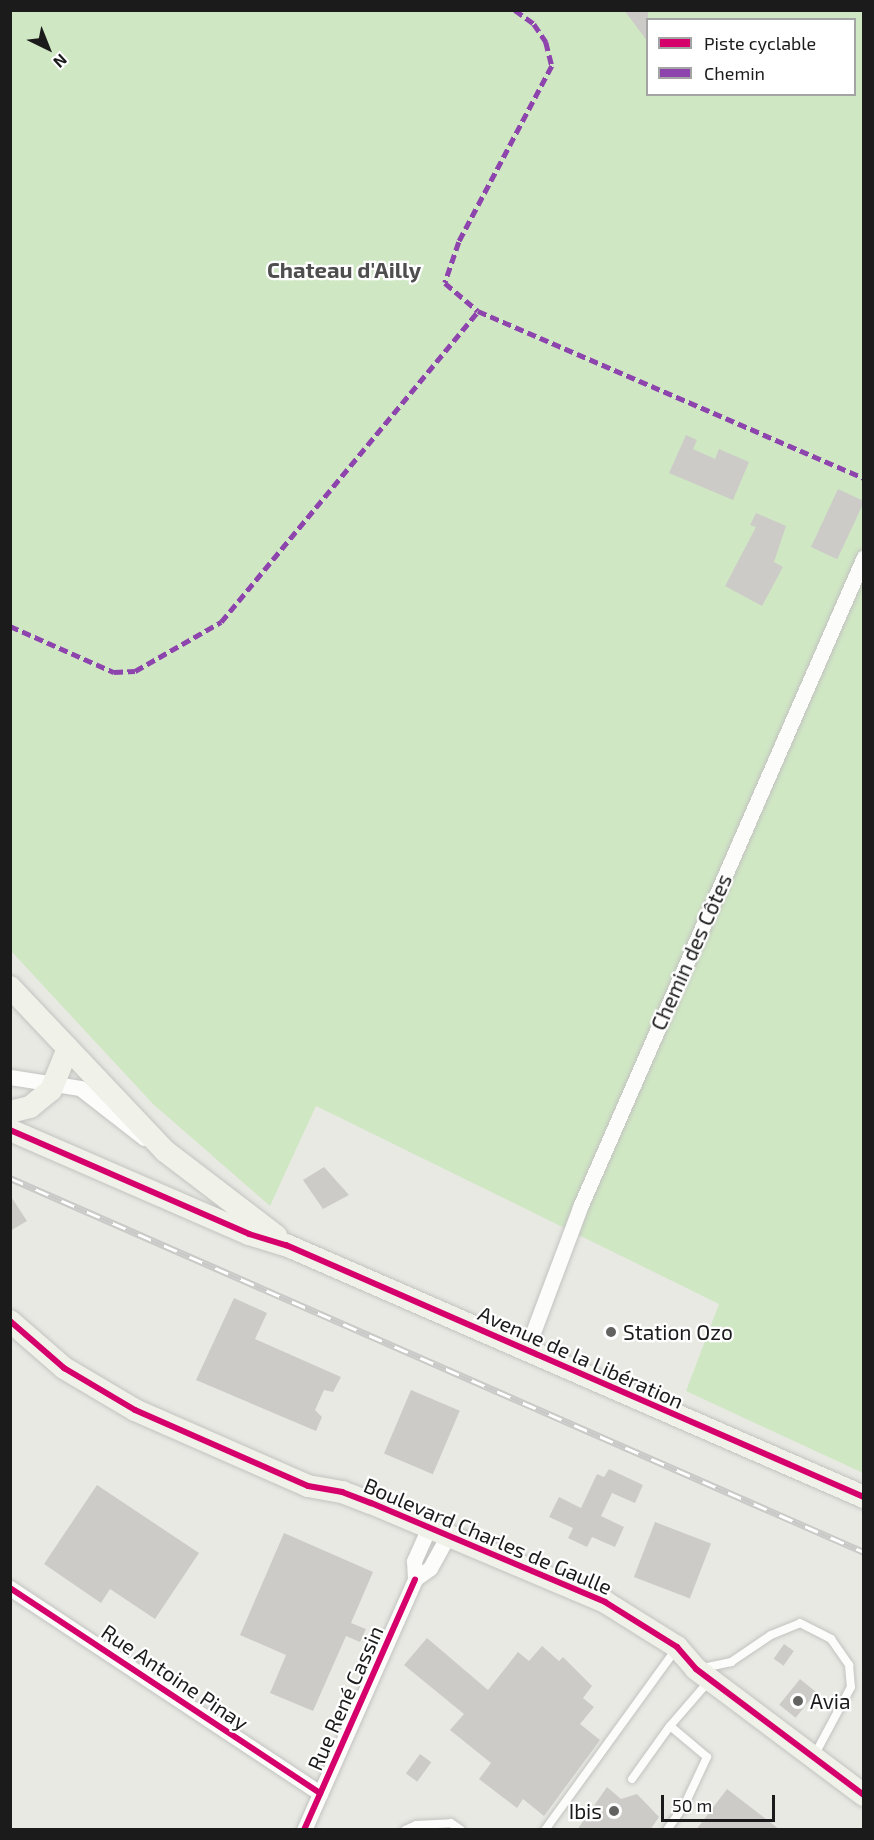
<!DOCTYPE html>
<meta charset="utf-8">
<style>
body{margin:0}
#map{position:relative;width:874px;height:1840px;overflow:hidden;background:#e9e9e4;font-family:"Exo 2",sans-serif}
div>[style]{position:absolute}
.grass>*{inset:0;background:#d0e7c4}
.building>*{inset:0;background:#cccbc7;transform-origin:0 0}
.roads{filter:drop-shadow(0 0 2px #c2c2c0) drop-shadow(0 0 2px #c2c2c0)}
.lane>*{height:8px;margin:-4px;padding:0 4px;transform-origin:4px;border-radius:4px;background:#fcfcfb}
.street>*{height:15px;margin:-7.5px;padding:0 7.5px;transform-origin:7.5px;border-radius:7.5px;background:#fcfcfb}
.secondary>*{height:22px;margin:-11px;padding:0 11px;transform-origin:11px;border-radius:11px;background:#f0f2e9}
.rail>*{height:7px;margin-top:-3.5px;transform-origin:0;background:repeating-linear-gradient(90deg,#fff 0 14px,#c9c9c8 0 28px);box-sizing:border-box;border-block:2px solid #c9c9c8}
.quiet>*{height:4.5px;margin-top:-2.25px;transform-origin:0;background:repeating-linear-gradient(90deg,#8e44ad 0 9px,transparent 0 13.5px)}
.cycleway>*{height:6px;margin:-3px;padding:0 3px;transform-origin:3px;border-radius:3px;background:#d6006c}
.dots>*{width:16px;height:16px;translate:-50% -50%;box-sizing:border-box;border:3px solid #fff;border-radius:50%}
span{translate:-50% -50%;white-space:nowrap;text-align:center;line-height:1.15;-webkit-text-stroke:4.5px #fff;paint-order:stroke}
.street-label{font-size:21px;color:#1b1b1b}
.poi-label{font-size:21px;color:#1b1b1b}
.left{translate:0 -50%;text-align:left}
.right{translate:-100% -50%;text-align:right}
.neighbourhood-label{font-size:22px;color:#4e4e4e;font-weight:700}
.frame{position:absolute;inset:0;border:12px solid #1b1b1b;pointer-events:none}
.legend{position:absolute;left:646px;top:18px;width:210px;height:78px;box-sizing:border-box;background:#fff;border:2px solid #a4a4a4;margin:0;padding:8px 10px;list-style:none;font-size:18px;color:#1b1b1b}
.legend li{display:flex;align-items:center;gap:12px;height:30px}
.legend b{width:30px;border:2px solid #a4a4a4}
.north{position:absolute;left:18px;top:18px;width:60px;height:60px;-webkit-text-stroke:4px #fff;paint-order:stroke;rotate:137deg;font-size:16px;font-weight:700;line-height:24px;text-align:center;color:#1b1b1b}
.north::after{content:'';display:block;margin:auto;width:21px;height:27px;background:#1b1b1b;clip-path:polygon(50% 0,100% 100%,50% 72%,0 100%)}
.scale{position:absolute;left:661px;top:1795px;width:114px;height:27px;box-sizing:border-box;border:3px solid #1b1b1b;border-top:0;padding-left:8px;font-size:18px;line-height:21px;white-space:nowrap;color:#1b1b1b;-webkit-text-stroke:4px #fff;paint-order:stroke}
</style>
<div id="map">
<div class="grass">
<i style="clip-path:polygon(evenodd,11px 11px,863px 11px,863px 1473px,686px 1391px,719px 1304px,316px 1106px,270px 1206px,153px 1104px,11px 951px,11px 11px,648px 20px,854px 20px,854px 94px,648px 94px,648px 20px)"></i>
</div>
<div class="building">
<i style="clip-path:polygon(624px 10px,648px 10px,648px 42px)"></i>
<i style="clip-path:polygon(686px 435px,697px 440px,693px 449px,715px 459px,719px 449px,749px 462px,733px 500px,669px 473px)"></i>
<i style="left:838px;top:489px;width:29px;height:64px;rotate:25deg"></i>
<i style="clip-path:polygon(756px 513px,786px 526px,774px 562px,783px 567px,762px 606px,725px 586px,756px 527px,750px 525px)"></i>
<i style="clip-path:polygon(324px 1167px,349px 1195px,323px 1209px,303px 1180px)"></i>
<i style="clip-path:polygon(10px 1195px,27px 1221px,10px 1231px)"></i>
<i style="clip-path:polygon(234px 1298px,267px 1313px,255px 1339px,341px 1377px,333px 1392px,324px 1390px,315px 1410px,322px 1417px,316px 1431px,196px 1380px)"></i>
<i style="left:411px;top:1390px;width:53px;height:69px;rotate:23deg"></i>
<i style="clip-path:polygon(609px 1469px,643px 1485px,635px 1503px,612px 1493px,601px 1516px,624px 1527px,615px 1547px,592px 1537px,587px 1547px,568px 1538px,573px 1528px,549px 1517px,559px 1497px,581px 1508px,597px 1474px,604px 1477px)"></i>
<i style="clip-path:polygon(97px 1485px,199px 1553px,155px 1619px,110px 1589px,101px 1603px,44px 1564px)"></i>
<i style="left:655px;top:1522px;width:60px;height:59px;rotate:21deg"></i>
<i style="clip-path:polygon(284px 1533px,373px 1572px,351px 1623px,366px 1629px,360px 1642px,346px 1636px,313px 1711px,270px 1693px,286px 1655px,240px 1635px)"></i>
<i style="clip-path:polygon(427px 1638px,488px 1690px,518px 1652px,529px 1661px,542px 1646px,559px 1661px,563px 1657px,592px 1686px,583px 1698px,594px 1707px,580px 1724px,600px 1740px,544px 1816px,523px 1799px,517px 1808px,479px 1779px,491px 1763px,450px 1730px,464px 1714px,404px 1665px)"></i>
<i style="left:784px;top:1644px;width:12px;height:18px;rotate:35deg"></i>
<i style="left:800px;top:1679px;width:21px;height:33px;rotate:39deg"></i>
<i style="left:420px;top:1754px;width:14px;height:24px;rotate:36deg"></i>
<i style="clip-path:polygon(607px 1787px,621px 1799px,637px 1794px,659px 1817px,650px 1830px,577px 1830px)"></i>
<i style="clip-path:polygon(727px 1789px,780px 1830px,696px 1830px)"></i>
</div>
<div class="roads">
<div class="lane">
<i style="left:703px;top:1668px;width:29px;rotate:-12deg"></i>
<i style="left:731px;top:1662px;width:48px;rotate:-34deg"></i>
<i style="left:771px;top:1635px;width:31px;rotate:-22deg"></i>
<i style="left:800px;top:1623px;width:35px;rotate:27deg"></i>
<i style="left:831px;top:1639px;width:32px;rotate:55deg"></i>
<i style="left:849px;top:1665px;width:22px;rotate:85deg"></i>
<i style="left:851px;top:1687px;width:76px;rotate:118.2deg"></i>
<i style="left:632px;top:1779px;width:65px;rotate:-54.4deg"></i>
<i style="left:405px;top:1830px;width:12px;rotate:-24deg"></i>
<i style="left:416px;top:1825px;width:35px;rotate:-3deg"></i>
<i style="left:451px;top:1823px;width:12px;rotate:35deg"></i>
<i style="left:545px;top:1830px;width:223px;rotate:-54.1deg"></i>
<i style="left:667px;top:1830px;width:32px;rotate:-55deg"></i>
<i style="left:685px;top:1804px;width:52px;rotate:-64.9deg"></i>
<i style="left:707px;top:1757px;width:48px;rotate:-140deg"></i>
<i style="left:670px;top:1726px;width:60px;rotate:-49.1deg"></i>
</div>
<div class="street">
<i style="left:10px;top:1077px;width:71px;rotate:8.9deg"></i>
<i style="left:80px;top:1088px;width:81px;rotate:38deg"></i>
<i style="left:526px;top:1351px;width:154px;rotate:-69.4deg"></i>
<i style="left:580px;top:1207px;width:709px;rotate:-66.4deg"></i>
<i style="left:415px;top:1579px;width:19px;rotate:-36deg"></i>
<i style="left:430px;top:1568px;width:38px;rotate:-61deg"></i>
<i style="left:10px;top:1588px;width:372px;rotate:33.5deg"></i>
<i style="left:304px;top:1830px;width:274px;rotate:-66.1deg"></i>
<i style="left:415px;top:1579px;width:18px;rotate:-93deg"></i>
<i style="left:414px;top:1561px;width:36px;rotate:-66deg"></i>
</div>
<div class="secondary">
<i style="left:10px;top:987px;width:226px;rotate:46.6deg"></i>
<i style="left:165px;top:1151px;width:140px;rotate:37.4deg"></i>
<i style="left:10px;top:1112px;width:21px;rotate:-14deg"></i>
<i style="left:30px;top:1107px;width:27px;rotate:-39deg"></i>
<i style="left:51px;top:1090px;width:45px;rotate:-68deg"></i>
<i style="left:10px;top:1130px;width:261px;rotate:23.5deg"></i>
<i style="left:249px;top:1234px;width:39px;rotate:17deg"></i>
<i style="left:286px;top:1245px;width:631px;rotate:23.56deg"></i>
<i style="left:10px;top:1321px;width:72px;rotate:41deg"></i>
<i style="left:64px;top:1368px;width:82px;rotate:30.6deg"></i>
<i style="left:135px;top:1410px;width:189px;rotate:23.7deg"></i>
<i style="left:308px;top:1486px;width:35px;rotate:10deg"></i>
<i style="left:342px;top:1492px;width:31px;rotate:21deg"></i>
<i style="left:371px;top:1503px;width:254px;rotate:22.9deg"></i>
<i style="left:605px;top:1602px;width:85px;rotate:32deg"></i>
<i style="left:677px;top:1647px;width:29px;rotate:49deg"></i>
<i style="left:696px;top:1669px;width:210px;rotate:36.9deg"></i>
</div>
</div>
<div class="rail">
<i style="left:10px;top:1178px;width:932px;rotate:23.65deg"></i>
</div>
<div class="quiet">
<i style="left:515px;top:10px;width:24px;rotate:36deg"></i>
<i style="left:534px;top:24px;width:22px;rotate:56deg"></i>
<i style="left:546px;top:42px;width:25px;rotate:76deg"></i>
<i style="left:552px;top:66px;width:199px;rotate:117.9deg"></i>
<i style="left:459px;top:242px;width:43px;rotate:108.9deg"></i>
<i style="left:445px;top:283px;width:43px;rotate:40.3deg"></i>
<i style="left:478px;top:311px;width:421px;rotate:23.4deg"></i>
<i style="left:10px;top:626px;width:114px;rotate:23.9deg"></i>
<i style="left:114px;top:672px;width:21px;rotate:-3deg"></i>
<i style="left:135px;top:671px;width:99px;rotate:-29.7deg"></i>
<i style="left:221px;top:622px;width:403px;rotate:-50.4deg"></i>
</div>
<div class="cycleway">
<i style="left:10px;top:1130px;width:261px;rotate:23.5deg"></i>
<i style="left:249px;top:1234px;width:39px;rotate:17deg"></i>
<i style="left:286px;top:1245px;width:631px;rotate:23.56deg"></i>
<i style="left:10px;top:1321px;width:72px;rotate:41deg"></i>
<i style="left:64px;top:1368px;width:82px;rotate:30.6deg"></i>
<i style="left:135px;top:1410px;width:189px;rotate:23.7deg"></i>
<i style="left:308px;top:1486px;width:35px;rotate:10deg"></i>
<i style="left:342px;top:1492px;width:31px;rotate:21deg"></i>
<i style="left:371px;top:1503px;width:254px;rotate:22.9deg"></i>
<i style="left:605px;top:1602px;width:85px;rotate:32deg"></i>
<i style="left:677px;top:1647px;width:29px;rotate:49deg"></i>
<i style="left:696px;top:1669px;width:210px;rotate:36.9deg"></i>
<i style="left:10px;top:1588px;width:372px;rotate:33.5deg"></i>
<i style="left:304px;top:1830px;width:274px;rotate:-66.1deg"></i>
</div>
<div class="dots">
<i style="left:611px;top:1332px;background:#636361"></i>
<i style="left:798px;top:1701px;background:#636361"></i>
<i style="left:614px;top:1811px;background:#636361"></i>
</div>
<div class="street-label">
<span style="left:691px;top:952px;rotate:-66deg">Chemin des Côtes</span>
<span style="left:581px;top:1357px;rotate:24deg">Avenue de la Libération</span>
<span style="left:488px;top:1536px;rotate:23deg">Boulevard Charles de Gaulle</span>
<span style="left:175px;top:1677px;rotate:34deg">Rue Antoine Pinay</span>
<span style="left:345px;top:1698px;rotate:-66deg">Rue René Cassin</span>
</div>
<div class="poi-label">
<span class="left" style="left:623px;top:1332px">Station Ozo</span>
<span class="left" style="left:810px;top:1701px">Avia</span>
<span class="right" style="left:602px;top:1811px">Ibis</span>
</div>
<div class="neighbourhood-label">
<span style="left:344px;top:270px">Chateau d'Ailly</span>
</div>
<div class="frame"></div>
<ul class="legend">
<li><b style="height:8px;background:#d6006c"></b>Piste cyclable</li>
<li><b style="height:8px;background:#8e44ad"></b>Chemin</li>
</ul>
<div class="north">N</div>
<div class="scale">50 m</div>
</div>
